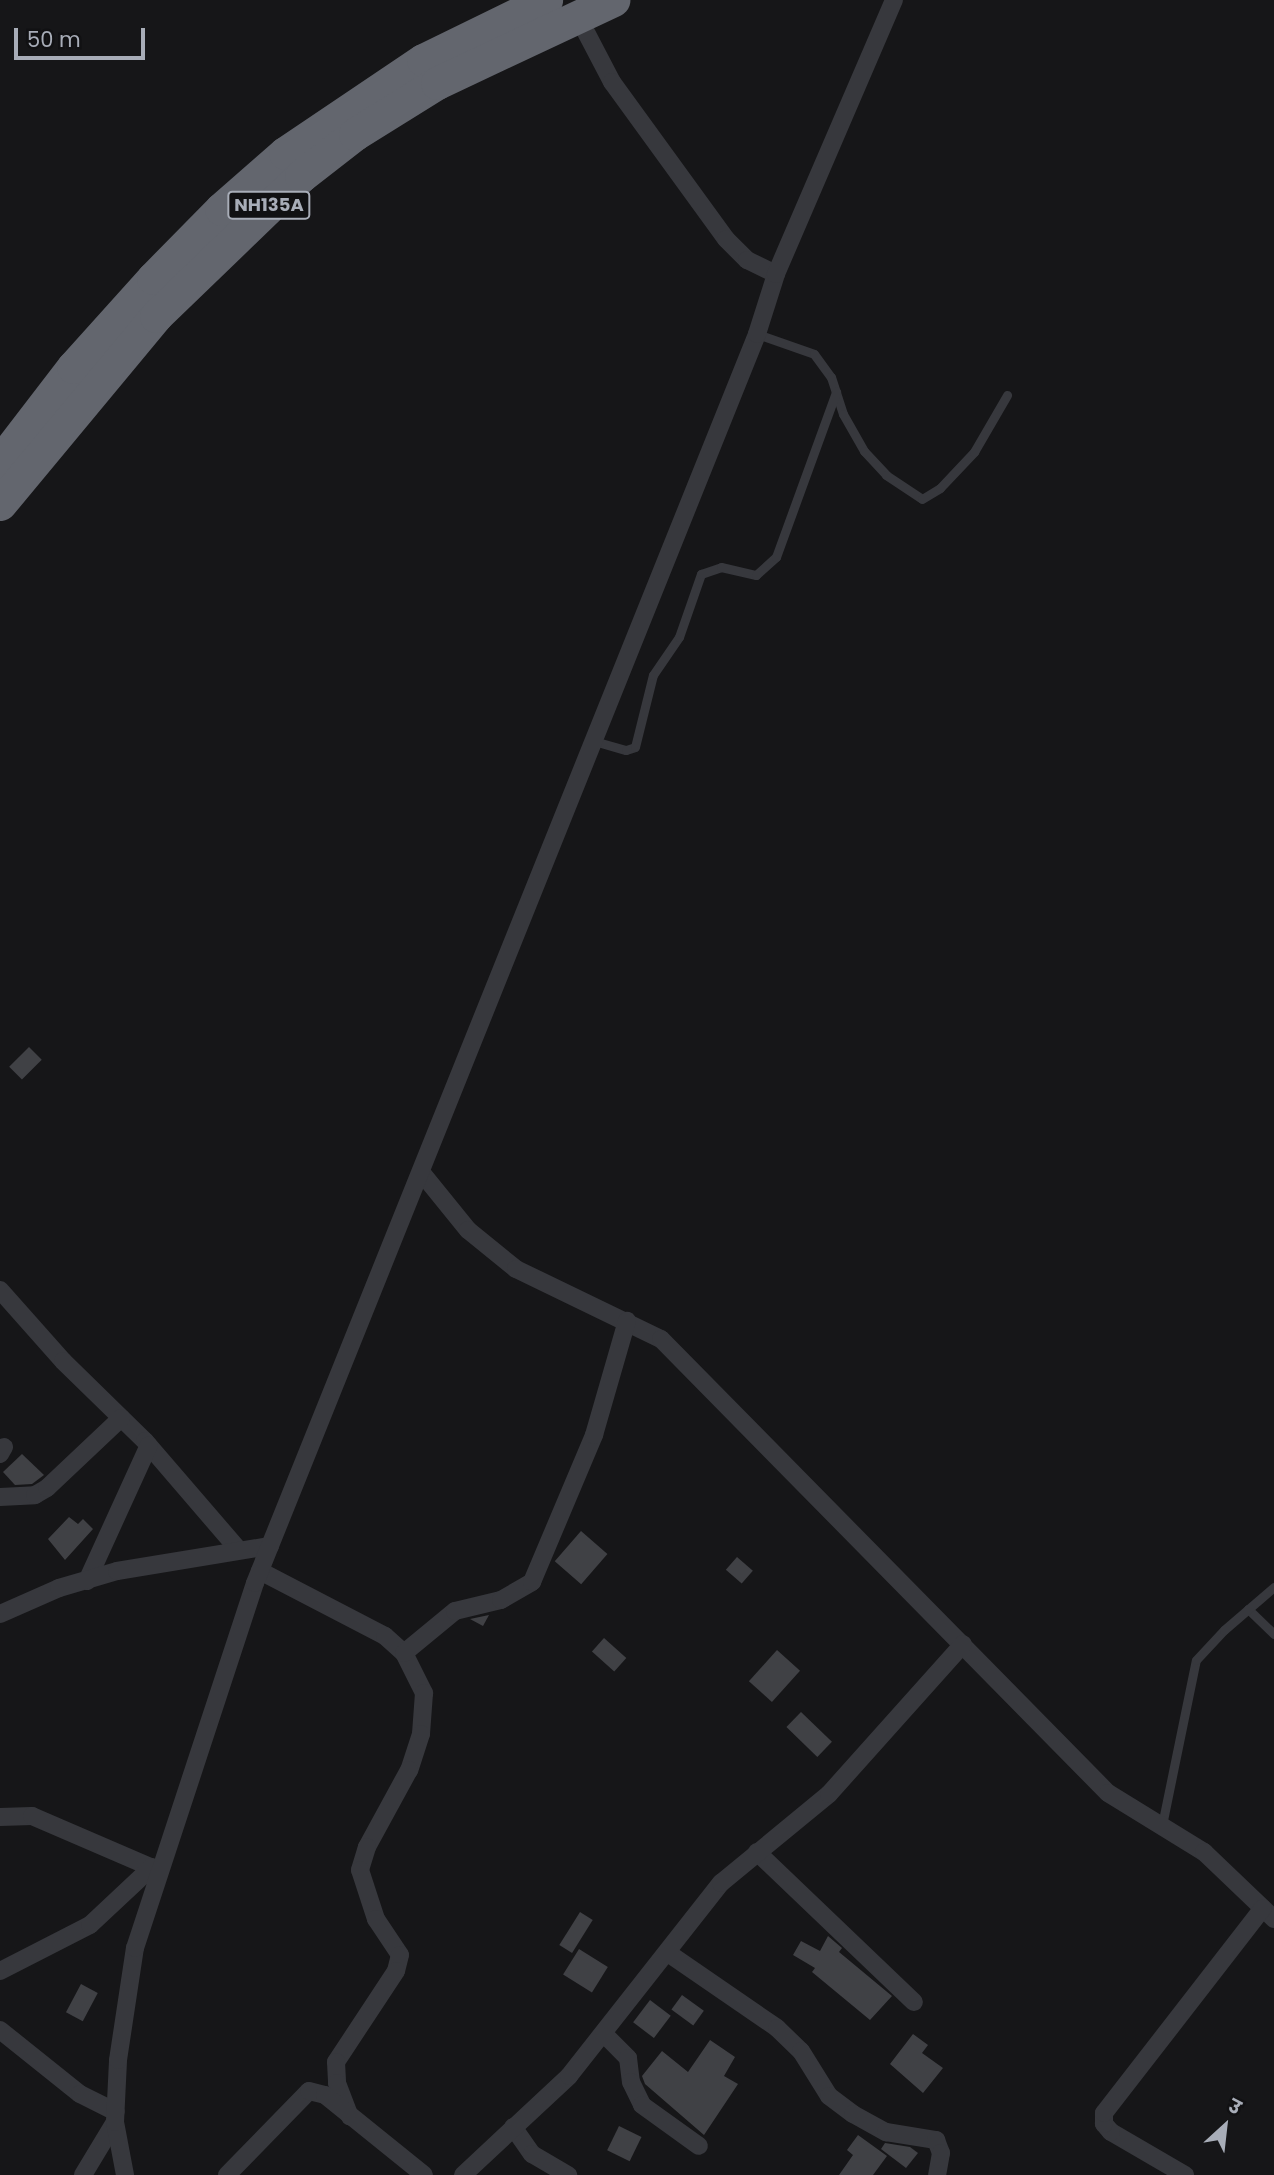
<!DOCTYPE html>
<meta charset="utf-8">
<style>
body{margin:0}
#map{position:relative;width:1274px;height:2175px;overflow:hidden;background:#161618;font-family:Poppins,"Noto Sans Devanagari",sans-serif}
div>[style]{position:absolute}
.building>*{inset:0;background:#404145;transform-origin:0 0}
.lane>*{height:9px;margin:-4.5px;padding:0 4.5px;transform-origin:4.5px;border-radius:4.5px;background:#37383d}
.street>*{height:18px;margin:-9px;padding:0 9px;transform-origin:9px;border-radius:9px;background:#37383d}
.highway>*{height:33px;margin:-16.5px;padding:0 16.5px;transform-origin:16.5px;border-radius:16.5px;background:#63666e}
span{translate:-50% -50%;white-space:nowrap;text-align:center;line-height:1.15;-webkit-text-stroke:5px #111113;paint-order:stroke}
.shield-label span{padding:2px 5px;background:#111113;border:2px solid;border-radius:5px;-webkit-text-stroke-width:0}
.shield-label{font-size:18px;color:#a8adb8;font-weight:700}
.north{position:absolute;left:1190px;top:2091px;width:70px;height:70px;-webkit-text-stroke:5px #111113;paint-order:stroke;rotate:27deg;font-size:19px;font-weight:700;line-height:28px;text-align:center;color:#a8adb8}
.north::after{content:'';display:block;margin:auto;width:24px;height:32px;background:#a8adb8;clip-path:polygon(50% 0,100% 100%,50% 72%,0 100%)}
.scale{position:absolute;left:14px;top:28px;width:131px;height:32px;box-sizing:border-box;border:4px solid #a8adb8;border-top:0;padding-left:9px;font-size:21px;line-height:24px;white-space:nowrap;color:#a8adb8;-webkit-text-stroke:5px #111113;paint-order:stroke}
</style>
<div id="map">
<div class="building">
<i style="left:29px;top:1047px;width:18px;height:28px;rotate:45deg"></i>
<i style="clip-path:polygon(22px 1454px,44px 1475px,32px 1484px,15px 1485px,3px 1472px)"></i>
<i style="clip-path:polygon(69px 1517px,78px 1524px,83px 1519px,93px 1529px,65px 1560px,48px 1539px)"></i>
<i style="left:581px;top:1531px;width:35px;height:40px;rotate:41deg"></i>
<i style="left:737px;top:1557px;width:21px;height:17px;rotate:41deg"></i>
<i style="clip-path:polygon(489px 1615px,483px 1626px,470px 1619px)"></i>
<i style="left:604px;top:1638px;width:30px;height:18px;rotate:42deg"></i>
<i style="left:777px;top:1650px;width:31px;height:42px;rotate:42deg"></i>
<i style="left:801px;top:1712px;width:43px;height:21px;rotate:44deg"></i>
<i style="left:580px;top:1912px;width:15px;height:39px;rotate:32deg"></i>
<i style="clip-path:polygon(828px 1936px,842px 1948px,839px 1952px,892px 1996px,870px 2020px,812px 1972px,815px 1968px,793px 1955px,801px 1941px,820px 1951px)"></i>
<i style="left:579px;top:1949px;width:34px;height:30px;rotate:32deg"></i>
<i style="left:81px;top:1984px;width:19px;height:32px;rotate:28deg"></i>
<i style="left:682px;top:1995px;width:27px;height:18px;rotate:36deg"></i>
<i style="left:650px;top:2000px;width:26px;height:28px;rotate:37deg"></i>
<i style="clip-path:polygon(913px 2034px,928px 2045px,922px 2053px,943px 2068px,923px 2093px,890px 2064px)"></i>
<i style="clip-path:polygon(710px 2040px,735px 2057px,724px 2076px,738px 2084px,704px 2135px,645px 2084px,642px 2076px,662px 2051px,688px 2072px)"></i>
<i style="left:619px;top:2126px;width:25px;height:27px;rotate:26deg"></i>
<i style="clip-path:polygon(858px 2135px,887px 2156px,873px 2175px,839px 2175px,853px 2155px,847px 2150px)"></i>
<i style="clip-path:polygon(885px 2143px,910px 2147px,918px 2153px,906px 2168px,881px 2149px)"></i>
</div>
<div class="lane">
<i style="left:757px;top:334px;width:60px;rotate:19.3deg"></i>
<i style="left:814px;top:354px;width:29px;rotate:54deg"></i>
<i style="left:831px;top:377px;width:39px;rotate:72deg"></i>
<i style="left:843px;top:414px;width:43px;rotate:60.4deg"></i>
<i style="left:864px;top:451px;width:33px;rotate:47deg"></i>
<i style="left:886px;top:475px;width:43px;rotate:33.7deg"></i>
<i style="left:922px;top:499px;width:21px;rotate:-31deg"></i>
<i style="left:940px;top:488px;width:50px;rotate:-46.6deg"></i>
<i style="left:974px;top:452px;width:66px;rotate:-59.9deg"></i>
<i style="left:594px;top:741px;width:33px;rotate:16deg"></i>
<i style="left:626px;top:750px;width:9px;rotate:-18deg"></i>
<i style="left:635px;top:747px;width:74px;rotate:-76deg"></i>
<i style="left:653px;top:675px;width:46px;rotate:-55.6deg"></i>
<i style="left:679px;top:637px;width:67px;rotate:-70.8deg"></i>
<i style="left:701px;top:574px;width:21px;rotate:-19deg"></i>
<i style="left:721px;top:567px;width:36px;rotate:13deg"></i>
<i style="left:756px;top:575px;width:27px;rotate:-42deg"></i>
<i style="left:776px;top:557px;width:176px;rotate:-70deg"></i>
<i style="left:1248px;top:1609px;width:36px;rotate:44deg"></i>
<i style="left:1162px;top:1825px;width:168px;rotate:-78.4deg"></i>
<i style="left:1196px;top:1660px;width:41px;rotate:-47deg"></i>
<i style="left:1224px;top:1630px;width:66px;rotate:-40.7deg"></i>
</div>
<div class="street">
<i style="left:577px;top:15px;width:76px;rotate:62.4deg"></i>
<i style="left:612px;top:82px;width:194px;rotate:54deg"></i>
<i style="left:726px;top:239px;width:30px;rotate:45deg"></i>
<i style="left:747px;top:260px;width:32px;rotate:26deg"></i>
<i style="left:421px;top:1172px;width:75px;rotate:51deg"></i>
<i style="left:468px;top:1230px;width:62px;rotate:39.1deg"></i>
<i style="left:516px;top:1269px;width:161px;rotate:25.8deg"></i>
<i style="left:661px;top:1339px;width:637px;rotate:45.45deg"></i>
<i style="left:1108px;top:1793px;width:113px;rotate:31.6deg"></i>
<i style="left:1204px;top:1852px;width:97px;rotate:43.7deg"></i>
<i style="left:0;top:1290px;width:95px;rotate:48.4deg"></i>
<i style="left:63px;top:1361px;width:115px;rotate:44.3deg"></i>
<i style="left:145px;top:1441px;width:143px;rotate:49.3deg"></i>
<i style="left:0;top:1454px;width:8px;rotate:-60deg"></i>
<i style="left:0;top:1497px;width:35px;rotate:-3deg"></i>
<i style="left:35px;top:1495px;width:14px;rotate:-30deg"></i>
<i style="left:47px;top:1488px;width:102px;rotate:-43.4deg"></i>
<i style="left:260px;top:1571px;width:141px;rotate:27.5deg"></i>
<i style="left:385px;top:1636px;width:25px;rotate:42deg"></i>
<i style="left:404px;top:1653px;width:45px;rotate:63.4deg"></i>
<i style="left:424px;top:1693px;width:41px;rotate:94.2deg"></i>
<i style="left:421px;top:1734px;width:38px;rotate:108deg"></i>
<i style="left:409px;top:1770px;width:88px;rotate:118.6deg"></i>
<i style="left:367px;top:1847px;width:24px;rotate:107deg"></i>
<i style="left:360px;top:1870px;width:52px;rotate:71.9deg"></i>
<i style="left:376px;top:1919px;width:43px;rotate:56.3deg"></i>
<i style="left:400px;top:1955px;width:16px;rotate:104deg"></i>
<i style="left:396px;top:1971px;width:109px;rotate:123.4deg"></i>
<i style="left:336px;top:2062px;width:21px;rotate:87deg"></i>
<i style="left:337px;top:2083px;width:36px;rotate:69deg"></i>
<i style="left:87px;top:1581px;width:149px;rotate:-65.5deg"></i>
<i style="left:0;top:1614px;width:64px;rotate:-23.8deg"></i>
<i style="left:59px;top:1588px;width:60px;rotate:-16.3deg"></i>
<i style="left:117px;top:1571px;width:155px;rotate:-9.3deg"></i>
<i style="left:404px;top:1653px;width:66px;rotate:-39.5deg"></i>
<i style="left:455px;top:1611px;width:47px;rotate:-13.4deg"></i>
<i style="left:501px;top:1600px;width:36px;rotate:-30deg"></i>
<i style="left:532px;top:1582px;width:160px;rotate:-67.1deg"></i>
<i style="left:594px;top:1435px;width:119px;rotate:-73.9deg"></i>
<i style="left:0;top:1817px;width:32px;rotate:-2deg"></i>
<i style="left:32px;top:1816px;width:139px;rotate:23.3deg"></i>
<i style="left:757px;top:1852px;width:217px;rotate:43.7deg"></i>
<i style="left:668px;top:1953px;width:132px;rotate:34.5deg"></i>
<i style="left:777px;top:2028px;width:33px;rotate:44deg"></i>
<i style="left:801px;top:2051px;width:53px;rotate:58.1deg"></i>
<i style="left:829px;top:2096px;width:30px;rotate:37deg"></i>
<i style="left:853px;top:2114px;width:38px;rotate:29deg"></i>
<i style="left:886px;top:2132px;width:51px;rotate:9.1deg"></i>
<i style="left:936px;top:2140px;width:14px;rotate:69deg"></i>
<i style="left:941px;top:2153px;width:22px;rotate:100deg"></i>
<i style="left:0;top:1971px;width:101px;rotate:-27.1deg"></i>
<i style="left:90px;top:1925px;width:85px;rotate:-43.1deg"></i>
<i style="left:0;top:2030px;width:102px;rotate:38.7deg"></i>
<i style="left:80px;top:2094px;width:40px;rotate:26.6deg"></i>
<i style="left:604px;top:2034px;width:34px;rotate:45deg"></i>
<i style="left:628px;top:2058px;width:24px;rotate:83deg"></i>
<i style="left:631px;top:2082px;width:25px;rotate:64deg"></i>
<i style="left:642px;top:2105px;width:70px;rotate:35.7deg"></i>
<i style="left:513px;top:2127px;width:33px;rotate:55deg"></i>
<i style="left:532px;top:2154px;width:42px;rotate:30.3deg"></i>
<i style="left:83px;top:2175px;width:62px;rotate:-58.9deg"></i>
<i style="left:125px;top:2175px;width:54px;rotate:-100.7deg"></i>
<i style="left:115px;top:2122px;width:62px;rotate:-87.2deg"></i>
<i style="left:118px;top:2060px;width:113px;rotate:-81.4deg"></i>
<i style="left:135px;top:1948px;width:384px;rotate:-71.8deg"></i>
<i style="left:255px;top:1583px;width:1346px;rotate:-68.1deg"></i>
<i style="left:757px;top:334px;width:63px;rotate:-72.4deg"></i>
<i style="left:776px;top:274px;width:298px;rotate:-66.7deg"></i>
<i style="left:227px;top:2175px;width:117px;rotate:-45.7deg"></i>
<i style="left:309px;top:2091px;width:16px;rotate:14deg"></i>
<i style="left:325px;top:2095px;width:127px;rotate:38.9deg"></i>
<i style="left:463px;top:2175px;width:145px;rotate:-43deg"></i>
<i style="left:569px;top:2076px;width:246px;rotate:-51.8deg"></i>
<i style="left:721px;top:1883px;width:140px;rotate:-39.5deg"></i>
<i style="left:829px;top:1794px;width:201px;rotate:-48.2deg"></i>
<i style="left:1185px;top:2175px;width:86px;rotate:-149.8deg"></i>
<i style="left:1111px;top:2132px;width:11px;rotate:-131deg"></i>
<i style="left:1104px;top:2124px;width:11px;rotate:-90deg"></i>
<i style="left:1104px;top:2113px;width:259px;rotate:-52.2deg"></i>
</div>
<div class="highway">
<i style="left:0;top:462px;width:120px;rotate:-52.5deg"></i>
<i style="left:73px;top:367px;width:120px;rotate:-48deg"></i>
<i style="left:153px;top:278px;width:97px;rotate:-45.4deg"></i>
<i style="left:221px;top:209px;width:85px;rotate:-41.2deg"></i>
<i style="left:285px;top:153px;width:166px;rotate:-34deg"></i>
<i style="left:423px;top:60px;width:137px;rotate:-26deg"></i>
<i style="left:0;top:504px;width:244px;rotate:-50.3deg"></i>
<i style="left:156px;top:316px;width:202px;rotate:-44deg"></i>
<i style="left:301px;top:176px;width:68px;rotate:-37.9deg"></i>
<i style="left:355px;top:134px;width:97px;rotate:-31.9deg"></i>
<i style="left:437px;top:83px;width:195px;rotate:-25.2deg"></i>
</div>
<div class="shield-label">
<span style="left:269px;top:205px">NH135A</span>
</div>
<div class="north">उ</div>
<div class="scale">50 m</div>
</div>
